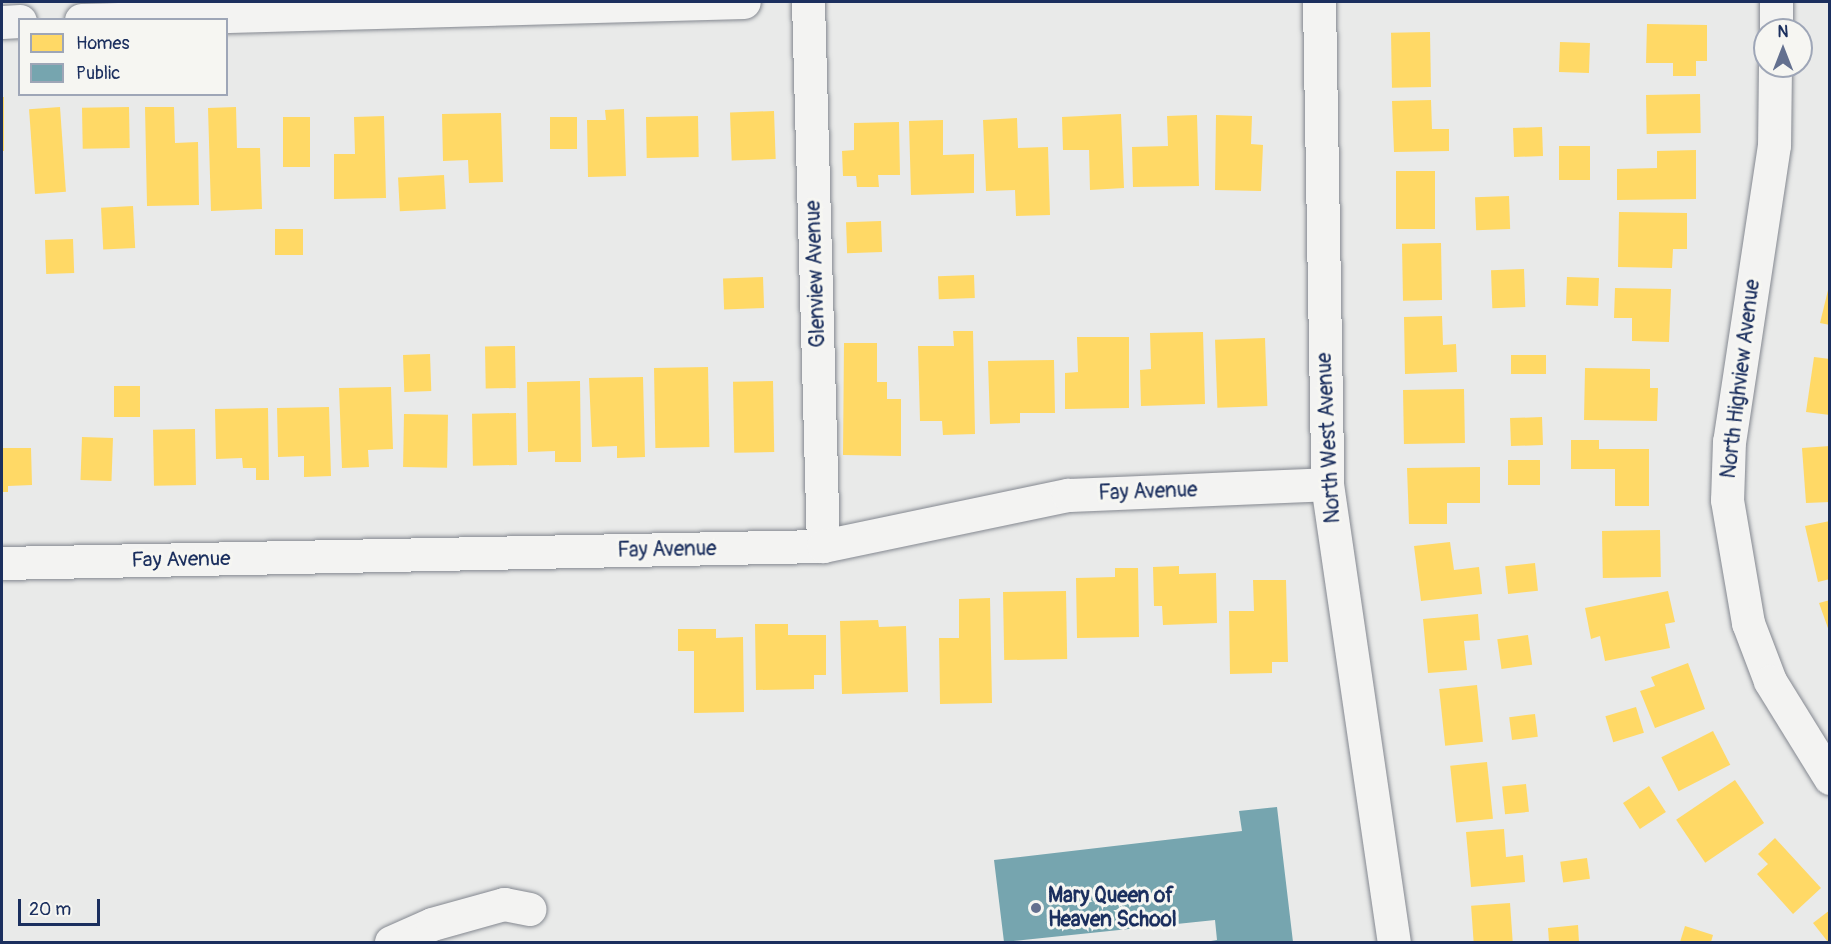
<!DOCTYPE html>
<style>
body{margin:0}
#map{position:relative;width:1831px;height:944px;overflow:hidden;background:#e9eae9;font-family:Pangolin,sans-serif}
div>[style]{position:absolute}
.homes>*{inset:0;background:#ffd966;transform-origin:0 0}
.public>*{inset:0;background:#76a5af}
.roads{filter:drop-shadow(0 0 2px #848890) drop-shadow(0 0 2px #848890)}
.minor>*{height:33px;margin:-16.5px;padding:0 16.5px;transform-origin:16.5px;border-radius:16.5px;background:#f3f3f2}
.dots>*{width:16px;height:16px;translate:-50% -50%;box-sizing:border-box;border:3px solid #f6f6f2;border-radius:50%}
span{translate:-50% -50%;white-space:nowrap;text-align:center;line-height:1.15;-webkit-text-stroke:6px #f6f6f2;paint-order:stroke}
.street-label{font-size:21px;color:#1b2f5e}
.poi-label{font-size:21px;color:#1b2f5e;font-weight:700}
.left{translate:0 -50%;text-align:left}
.frame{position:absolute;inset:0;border:3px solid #1b2f5e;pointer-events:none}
.legend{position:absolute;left:18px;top:18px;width:210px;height:78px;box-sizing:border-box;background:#f6f6f2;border:2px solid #9ea6b7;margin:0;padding:8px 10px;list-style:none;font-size:18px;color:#1b2f5e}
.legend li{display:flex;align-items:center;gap:12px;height:30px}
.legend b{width:30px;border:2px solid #9ea6b7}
.north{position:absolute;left:1753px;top:18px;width:60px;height:60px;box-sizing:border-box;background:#f6f6f2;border:2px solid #9ea6b7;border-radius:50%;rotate:0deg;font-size:16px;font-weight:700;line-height:24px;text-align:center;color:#1b2f5e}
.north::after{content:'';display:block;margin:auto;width:21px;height:27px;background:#63708f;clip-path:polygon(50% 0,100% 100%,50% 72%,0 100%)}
.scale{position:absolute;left:18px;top:899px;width:82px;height:27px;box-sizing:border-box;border:3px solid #1b2f5e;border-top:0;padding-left:8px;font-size:18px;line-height:21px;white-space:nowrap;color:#1b2f5e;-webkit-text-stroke:4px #f6f6f2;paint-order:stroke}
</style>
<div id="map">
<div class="homes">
<i style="clip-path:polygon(1647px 24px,1707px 25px,1707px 61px,1696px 61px,1696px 76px,1673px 76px,1673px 63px,1646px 63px)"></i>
<i style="left:1430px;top:32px;width:55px;height:39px;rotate:89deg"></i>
<i style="left:1560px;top:42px;width:30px;height:30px;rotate:2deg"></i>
<i style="left:1700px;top:94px;width:39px;height:54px;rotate:89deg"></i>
<i style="left:4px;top:97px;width:54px;height:2px;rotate:90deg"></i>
<i style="clip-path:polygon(1431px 100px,1432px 129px,1449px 129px,1449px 151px,1394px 152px,1392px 101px)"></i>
<i style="left:60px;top:107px;width:85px;height:31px;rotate:86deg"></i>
<i style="left:129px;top:107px;width:41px;height:47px;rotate:89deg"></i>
<i style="clip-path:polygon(145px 107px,174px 107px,175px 143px,198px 142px,199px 205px,147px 206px)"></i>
<i style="clip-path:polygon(236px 107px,237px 148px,260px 148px,262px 209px,211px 211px,208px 108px)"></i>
<i style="clip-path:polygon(624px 109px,626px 176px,588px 177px,587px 120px,606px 120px,605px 110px)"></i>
<i style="left:774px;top:111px;width:48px;height:44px;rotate:88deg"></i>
<i style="clip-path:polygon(501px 113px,503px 182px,469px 183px,468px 160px,443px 161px,442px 114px)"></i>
<i style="clip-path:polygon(1121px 114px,1124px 188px,1090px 190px,1089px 150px,1063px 150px,1062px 117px)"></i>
<i style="clip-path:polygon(1197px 115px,1199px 186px,1133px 187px,1132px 147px,1168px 146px,1167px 116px)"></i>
<i style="clip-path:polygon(1216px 115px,1252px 116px,1251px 144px,1263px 145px,1261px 191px,1215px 190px)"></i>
<i style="clip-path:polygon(384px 116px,386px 198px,334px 199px,334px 154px,355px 154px,354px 117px)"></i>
<i style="left:698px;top:116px;width:41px;height:52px;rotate:89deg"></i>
<i style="left:283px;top:117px;width:27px;height:50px"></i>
<i style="left:550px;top:117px;width:27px;height:32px"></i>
<i style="clip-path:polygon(1017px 118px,1018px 148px,1048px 147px,1050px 215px,1016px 216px,1015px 190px,986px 191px,983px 120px)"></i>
<i style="clip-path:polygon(943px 120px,943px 155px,974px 154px,974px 193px,911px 195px,909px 121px)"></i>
<i style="clip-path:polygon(899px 122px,900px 175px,878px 175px,879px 187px,857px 187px,856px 176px,843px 176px,842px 151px,854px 150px,854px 123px)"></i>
<i style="left:1542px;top:127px;width:29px;height:29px;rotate:88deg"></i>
<i style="left:1590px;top:146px;width:34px;height:31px;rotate:90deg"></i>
<i style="clip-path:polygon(1696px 150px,1696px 199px,1617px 200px,1617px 169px,1657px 168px,1657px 151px)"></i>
<i style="left:1396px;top:171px;width:39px;height:58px"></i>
<i style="left:444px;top:175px;width:34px;height:46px;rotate:87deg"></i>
<i style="left:1509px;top:196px;width:33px;height:34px;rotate:88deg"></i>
<i style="left:133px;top:206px;width:42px;height:32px;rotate:87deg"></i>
<i style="clip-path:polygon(1619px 212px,1687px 213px,1687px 249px,1673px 249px,1672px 268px,1618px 267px)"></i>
<i style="left:881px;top:221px;width:31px;height:35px;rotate:88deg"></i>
<i style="left:275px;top:229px;width:28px;height:26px"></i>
<i style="left:73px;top:239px;width:34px;height:28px;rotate:88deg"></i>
<i style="left:1441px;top:243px;width:57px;height:39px;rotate:89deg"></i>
<i style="left:1524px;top:269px;width:38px;height:33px;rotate:88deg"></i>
<i style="left:974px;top:275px;width:23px;height:36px;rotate:88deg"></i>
<i style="left:763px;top:277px;width:31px;height:40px;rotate:88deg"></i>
<i style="left:1567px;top:277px;width:32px;height:28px;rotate:2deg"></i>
<i style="clip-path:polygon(1830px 282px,1830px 325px,1820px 323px)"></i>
<i style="clip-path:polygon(1615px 288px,1671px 289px,1669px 342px,1632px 341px,1632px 318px,1614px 318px)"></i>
<i style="clip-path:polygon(1442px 316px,1443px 345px,1456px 344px,1457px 372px,1405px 374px,1404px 317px)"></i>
<i style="clip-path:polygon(953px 331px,973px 331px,975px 434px,943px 435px,942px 421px,920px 421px,918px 346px,954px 346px)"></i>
<i style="clip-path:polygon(1203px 332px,1205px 404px,1141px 406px,1140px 370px,1151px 369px,1150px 333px)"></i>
<i style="clip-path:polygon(1077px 337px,1129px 337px,1129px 408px,1065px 409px,1065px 373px,1078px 372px)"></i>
<i style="left:1265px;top:338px;width:68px;height:50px;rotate:88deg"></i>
<i style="clip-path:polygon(844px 343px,877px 343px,877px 382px,887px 382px,887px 399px,901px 399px,901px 456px,843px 455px)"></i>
<i style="left:515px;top:346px;width:42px;height:30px;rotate:89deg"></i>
<i style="left:430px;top:354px;width:37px;height:27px;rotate:88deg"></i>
<i style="left:1546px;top:355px;width:19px;height:35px;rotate:90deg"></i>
<i style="clip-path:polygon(1814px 357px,1830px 359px,1830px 415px,1806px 412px)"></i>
<i style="clip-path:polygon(1054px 360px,1055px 413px,1020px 413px,1020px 423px,990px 424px,988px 361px)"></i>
<i style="left:708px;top:367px;width:80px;height:54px;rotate:89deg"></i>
<i style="clip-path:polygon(1585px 368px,1650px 369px,1650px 388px,1658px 388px,1657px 421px,1584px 420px)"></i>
<i style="clip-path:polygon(643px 377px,645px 457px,617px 458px,617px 446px,592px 447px,589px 378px)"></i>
<i style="clip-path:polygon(580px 381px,581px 462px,555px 462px,555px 451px,528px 452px,527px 382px)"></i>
<i style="left:773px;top:381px;width:71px;height:40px;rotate:89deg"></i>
<i style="left:140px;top:386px;width:31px;height:26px;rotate:90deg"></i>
<i style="clip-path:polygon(391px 387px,393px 449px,368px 450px,369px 467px,342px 468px,339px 388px)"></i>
<i style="left:1464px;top:389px;width:54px;height:61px;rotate:89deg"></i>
<i style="clip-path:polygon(329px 407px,331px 476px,304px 477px,304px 456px,278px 457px,277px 408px)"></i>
<i style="clip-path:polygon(268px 408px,269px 480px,256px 480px,256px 468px,243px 468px,242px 458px,216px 459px,215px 409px)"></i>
<i style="left:516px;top:413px;width:52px;height:44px;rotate:89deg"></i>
<i style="left:404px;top:414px;width:44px;height:53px;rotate:1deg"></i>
<i style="left:1542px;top:417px;width:28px;height:32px;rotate:88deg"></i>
<i style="left:195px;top:429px;width:56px;height:42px;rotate:89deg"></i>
<i style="left:82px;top:437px;width:31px;height:43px;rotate:2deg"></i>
<i style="clip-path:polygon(1571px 440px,1599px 440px,1599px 449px,1649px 449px,1649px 506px,1615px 506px,1615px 469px,1571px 469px)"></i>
<i style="clip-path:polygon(1830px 446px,1830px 502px,1806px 503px,1802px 448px)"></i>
<i style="clip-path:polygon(2px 448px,31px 448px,32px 485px,8px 486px,8px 492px,2px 492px)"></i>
<i style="left:1540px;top:460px;width:25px;height:32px;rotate:90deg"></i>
<i style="clip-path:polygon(1480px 467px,1480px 503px,1447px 503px,1447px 524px,1409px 524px,1407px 468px)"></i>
<i style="clip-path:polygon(1830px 521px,1830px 579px,1818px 582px,1805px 526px)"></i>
<i style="left:1660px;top:530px;width:47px;height:58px;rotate:89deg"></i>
<i style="clip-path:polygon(1450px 542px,1454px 570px,1479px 567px,1482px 594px,1421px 601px,1414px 546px)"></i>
<i style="left:1535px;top:563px;width:28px;height:30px;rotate:84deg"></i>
<i style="clip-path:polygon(1179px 566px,1179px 574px,1216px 573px,1217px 623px,1163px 625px,1162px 606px,1154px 606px,1153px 567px)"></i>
<i style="clip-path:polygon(1115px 568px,1138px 568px,1139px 637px,1077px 638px,1076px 578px,1115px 577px)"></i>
<i style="clip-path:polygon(1253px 580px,1286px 580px,1288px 662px,1272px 662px,1272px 673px,1230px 674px,1229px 611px,1254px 611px)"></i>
<i style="left:1066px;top:591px;width:68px;height:63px;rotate:89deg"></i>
<i style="clip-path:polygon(1668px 591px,1675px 622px,1665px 624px,1670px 648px,1605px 661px,1600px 636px,1591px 639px,1585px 608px)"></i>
<i style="clip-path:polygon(990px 598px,992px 703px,940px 704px,939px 638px,959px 638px,959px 599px)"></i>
<i style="clip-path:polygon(1830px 600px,1830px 631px,1829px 631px,1819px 603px)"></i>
<i style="clip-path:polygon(1478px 614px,1480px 640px,1464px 641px,1467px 670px,1428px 673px,1423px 619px)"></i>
<i style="clip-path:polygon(878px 620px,879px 627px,906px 626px,908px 692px,842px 694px,840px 621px)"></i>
<i style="clip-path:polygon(755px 624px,788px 624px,788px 635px,826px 635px,826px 675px,814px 675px,814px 689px,756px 690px)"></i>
<i style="clip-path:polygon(678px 629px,716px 629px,716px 638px,743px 637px,744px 712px,694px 713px,694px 651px,678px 651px)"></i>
<i style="left:1528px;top:635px;width:30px;height:31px;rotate:82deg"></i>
<i style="clip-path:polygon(1688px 663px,1705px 709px,1655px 728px,1640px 691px,1655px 686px,1651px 677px)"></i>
<i style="left:1477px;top:685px;width:57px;height:38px;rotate:84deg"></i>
<i style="left:1636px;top:707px;width:27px;height:32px;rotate:73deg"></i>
<i style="left:1535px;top:714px;width:23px;height:26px;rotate:83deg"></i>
<i style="left:1713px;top:731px;width:38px;height:58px;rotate:63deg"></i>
<i style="left:1487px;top:762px;width:57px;height:37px;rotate:84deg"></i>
<i style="left:1735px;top:780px;width:52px;height:71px;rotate:56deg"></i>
<i style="left:1526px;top:784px;width:28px;height:24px;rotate:84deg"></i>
<i style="left:1649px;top:786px;width:31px;height:31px;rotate:57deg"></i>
<i style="clip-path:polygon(1504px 829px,1506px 857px,1523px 855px,1525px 882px,1471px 887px,1466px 832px)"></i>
<i style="clip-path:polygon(1775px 838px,1821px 888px,1793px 914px,1757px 874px,1768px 864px,1758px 854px)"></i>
<i style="left:1587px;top:858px;width:21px;height:27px;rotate:82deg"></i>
<i style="left:1510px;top:903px;width:39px;height:39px;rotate:86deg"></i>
<i style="clip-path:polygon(1830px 910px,1830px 942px,1828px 942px,1813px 923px)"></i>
<i style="clip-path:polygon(1578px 925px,1579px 942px,1549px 942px,1548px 928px)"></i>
<i style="clip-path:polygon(1685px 926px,1713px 935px,1711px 942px,1680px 942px)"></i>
</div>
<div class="public">
<i style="clip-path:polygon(1277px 807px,1293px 942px,1205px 942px,1217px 940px,1215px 920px,1004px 942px,994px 860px,1242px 831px,1239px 811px)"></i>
</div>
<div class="roads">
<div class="minor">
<i style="left:808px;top:2px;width:544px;rotate:88.42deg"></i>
<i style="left:1319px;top:2px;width:482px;rotate:89deg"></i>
<i style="left:1327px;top:484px;width:463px;rotate:81.7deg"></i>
<i style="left:81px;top:20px;width:663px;rotate:-1.56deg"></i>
<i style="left:2px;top:22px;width:18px;rotate:-3deg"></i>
<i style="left:1776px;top:30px;width:28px;rotate:-90deg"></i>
<i style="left:1775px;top:66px;width:79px;rotate:90.7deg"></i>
<i style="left:1774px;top:145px;width:299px;rotate:98.6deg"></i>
<i style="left:1729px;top:441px;width:59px;rotate:91.9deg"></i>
<i style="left:1727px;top:500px;width:125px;rotate:80.3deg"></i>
<i style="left:1748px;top:623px;width:62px;rotate:69.2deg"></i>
<i style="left:1770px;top:681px;width:114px;rotate:58.3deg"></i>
<i style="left:2px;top:563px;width:821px;rotate:-1.19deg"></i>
<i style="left:823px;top:546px;width:250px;rotate:-11.8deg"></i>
<i style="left:1068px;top:495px;width:259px;rotate:-2.4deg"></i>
<i style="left:391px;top:942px;width:45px;rotate:-23.7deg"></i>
<i style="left:432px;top:924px;width:75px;rotate:-15.5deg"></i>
<i style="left:504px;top:904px;width:26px;rotate:11deg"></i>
</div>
</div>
<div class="dots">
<i style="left:1036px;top:908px;background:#63708f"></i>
</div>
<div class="street-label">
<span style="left:816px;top:274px;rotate:-92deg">Glenview Avenue</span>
<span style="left:1741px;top:379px;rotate:-83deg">North Highview Avenue</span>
<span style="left:1329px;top:438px;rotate:-93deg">North West Avenue</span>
<span style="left:1148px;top:492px;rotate:-2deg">Fay Avenue</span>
<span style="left:667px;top:550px;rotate:-1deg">Fay Avenue</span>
<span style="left:181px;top:560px;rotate:-1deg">Fay Avenue</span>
</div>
<div class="poi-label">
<span class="left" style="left:1048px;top:908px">Mary Queen of<br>Heaven School</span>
</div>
<div class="frame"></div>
<ul class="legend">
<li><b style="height:16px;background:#ffd966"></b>Homes</li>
<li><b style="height:16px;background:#76a5af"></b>Public</li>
</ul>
<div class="north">N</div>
<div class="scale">20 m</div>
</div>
